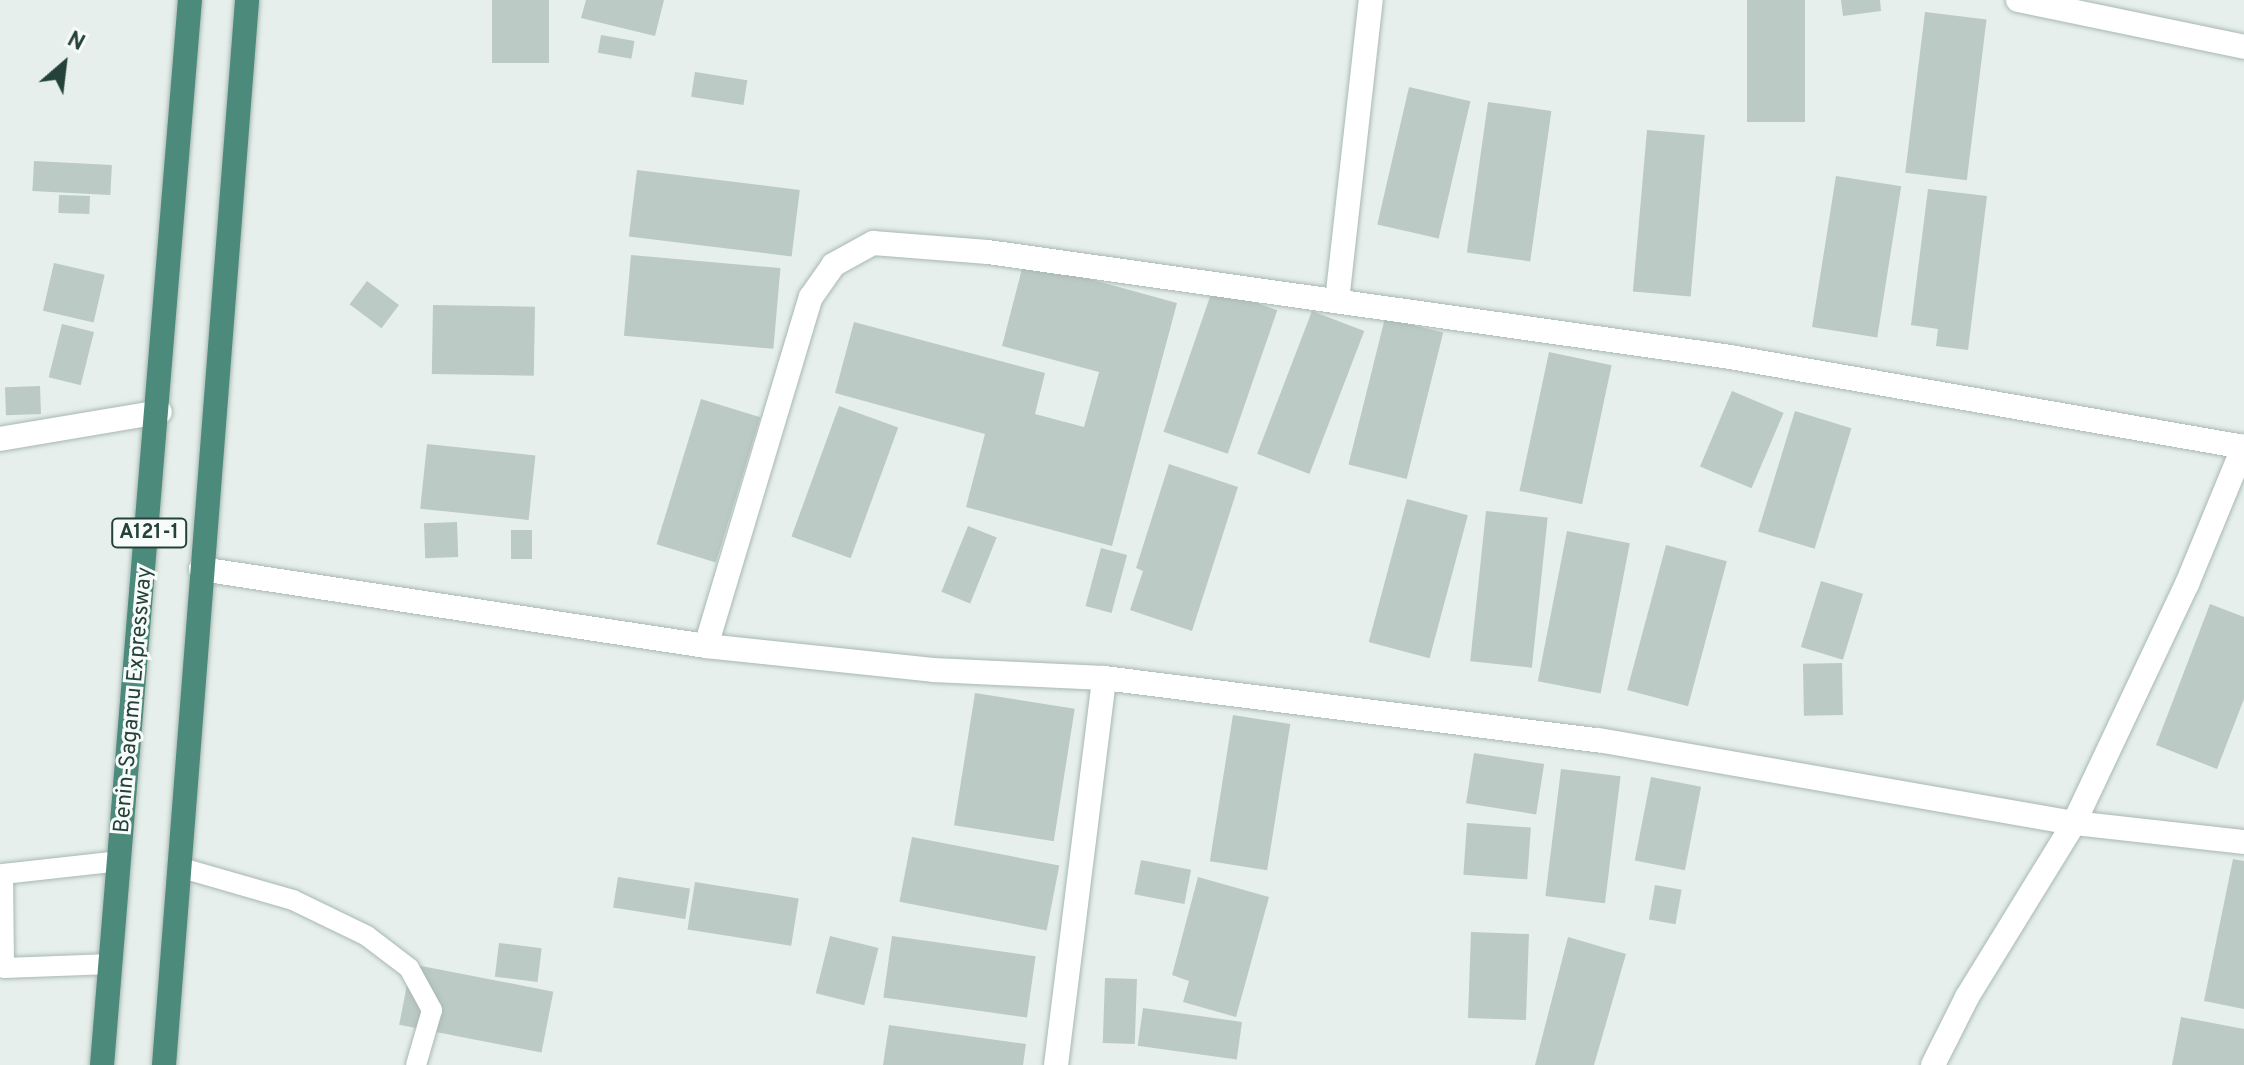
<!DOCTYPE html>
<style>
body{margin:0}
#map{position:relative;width:2244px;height:1065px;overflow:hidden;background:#e6efeb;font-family:Overpass,sans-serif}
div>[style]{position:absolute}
.building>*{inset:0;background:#bbcac4;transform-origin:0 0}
.roads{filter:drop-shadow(0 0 2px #a8b8b2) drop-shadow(0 0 2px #a8b8b2)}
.service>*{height:20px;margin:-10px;padding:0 10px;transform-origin:10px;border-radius:10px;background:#fff}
.minor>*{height:24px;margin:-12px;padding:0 12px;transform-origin:12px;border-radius:12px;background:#fff}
.trunk>*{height:24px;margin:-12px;padding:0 12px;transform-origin:12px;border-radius:12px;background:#4c8a7c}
span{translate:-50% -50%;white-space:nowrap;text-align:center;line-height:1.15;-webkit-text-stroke:6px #f7fbf9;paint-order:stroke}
.shield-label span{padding:2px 6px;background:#f7fbf9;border:2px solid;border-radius:6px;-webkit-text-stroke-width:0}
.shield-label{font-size:20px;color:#24423a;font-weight:700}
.street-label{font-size:22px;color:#24423a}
.north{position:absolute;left:24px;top:24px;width:80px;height:80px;-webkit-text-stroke:6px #f7fbf9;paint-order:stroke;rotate:28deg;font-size:22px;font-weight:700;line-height:32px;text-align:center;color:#24423a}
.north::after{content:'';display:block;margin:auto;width:28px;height:36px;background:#24423a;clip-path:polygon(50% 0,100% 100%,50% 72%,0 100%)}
</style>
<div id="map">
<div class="building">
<i style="left:492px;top:0;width:57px;height:63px"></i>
<i style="clip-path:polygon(586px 0,664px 0,655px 36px,581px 18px)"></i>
<i style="left:1747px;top:0;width:58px;height:122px"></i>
<i style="clip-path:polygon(1841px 0,1880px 0,1881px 11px,1843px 16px)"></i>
<i style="left:1925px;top:12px;width:62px;height:162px;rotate:7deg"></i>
<i style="left:601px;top:35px;width:34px;height:18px;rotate:10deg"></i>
<i style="left:695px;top:72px;width:53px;height:25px;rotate:9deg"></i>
<i style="left:1409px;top:87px;width:63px;height:141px;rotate:13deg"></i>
<i style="left:1488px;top:102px;width:64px;height:152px;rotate:8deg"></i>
<i style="left:1647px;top:130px;width:58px;height:162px;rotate:5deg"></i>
<i style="left:34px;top:161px;width:78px;height:30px;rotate:3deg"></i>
<i style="left:637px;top:170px;width:164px;height:67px;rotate:7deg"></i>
<i style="left:1836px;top:176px;width:66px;height:153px;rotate:9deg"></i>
<i style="clip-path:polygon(1928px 189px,1987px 196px,1968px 350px,1936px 346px,1938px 329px,1911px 325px)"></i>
<i style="left:59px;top:195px;width:31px;height:18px;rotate:2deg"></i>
<i style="left:631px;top:255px;width:150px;height:81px;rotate:5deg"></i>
<i style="clip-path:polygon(1024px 261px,1177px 303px,1112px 546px,966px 507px,985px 434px,835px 393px,854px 322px,1045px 373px,1035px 414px,1084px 427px,1099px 372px,1002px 346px)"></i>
<i style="left:54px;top:263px;width:52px;height:49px;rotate:13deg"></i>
<i style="left:367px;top:281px;width:40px;height:29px;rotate:37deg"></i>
<i style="left:1213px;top:288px;width:68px;height:152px;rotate:19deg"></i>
<i style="left:433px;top:305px;width:102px;height:69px;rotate:1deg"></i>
<i style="left:1312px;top:311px;width:56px;height:153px;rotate:21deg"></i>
<i style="left:1385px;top:318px;width:60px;height:151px;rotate:14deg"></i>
<i style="left:62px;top:324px;width:33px;height:55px;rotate:14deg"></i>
<i style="left:1549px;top:352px;width:64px;height:142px;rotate:12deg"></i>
<i style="left:40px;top:386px;width:28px;height:35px;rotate:88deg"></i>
<i style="left:1732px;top:391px;width:56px;height:82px;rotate:23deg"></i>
<i style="left:701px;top:399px;width:62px;height:152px;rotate:17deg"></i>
<i style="left:839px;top:406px;width:63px;height:139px;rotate:20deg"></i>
<i style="left:1795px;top:411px;width:59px;height:126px;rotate:17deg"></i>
<i style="left:427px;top:444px;width:109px;height:65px;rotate:6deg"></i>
<i style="clip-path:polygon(1169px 464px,1238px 487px,1192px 631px,1130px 610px,1143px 571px,1136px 568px)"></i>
<i style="left:1407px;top:499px;width:63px;height:148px;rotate:15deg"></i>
<i style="left:1486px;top:511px;width:62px;height:151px;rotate:6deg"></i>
<i style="left:457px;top:522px;width:35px;height:33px;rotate:88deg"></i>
<i style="left:968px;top:526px;width:31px;height:71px;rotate:22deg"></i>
<i style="left:511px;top:530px;width:21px;height:29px"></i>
<i style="left:1567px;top:531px;width:64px;height:153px;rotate:11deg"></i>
<i style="left:1666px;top:545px;width:63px;height:150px;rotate:15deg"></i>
<i style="left:1101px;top:548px;width:27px;height:60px;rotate:15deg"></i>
<i style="left:1821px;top:581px;width:44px;height:69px;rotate:17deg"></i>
<i style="clip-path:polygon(2210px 604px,2244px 617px,2244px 699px,2217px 769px,2156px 745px)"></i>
<i style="left:1842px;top:663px;width:52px;height:39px;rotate:89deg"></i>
<i style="left:975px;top:693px;width:101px;height:134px;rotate:9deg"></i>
<i style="left:1233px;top:715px;width:58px;height:148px;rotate:9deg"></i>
<i style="left:1474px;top:753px;width:71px;height:51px;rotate:9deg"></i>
<i style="left:1561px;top:769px;width:60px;height:128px;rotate:7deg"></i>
<i style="left:1651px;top:777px;width:51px;height:85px;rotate:11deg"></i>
<i style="left:1467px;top:823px;width:64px;height:52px;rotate:4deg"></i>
<i style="left:912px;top:837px;width:150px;height:66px;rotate:11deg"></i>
<i style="clip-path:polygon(2233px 859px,2244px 861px,2244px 1009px,2204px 1001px)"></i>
<i style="left:1141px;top:860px;width:51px;height:35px;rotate:11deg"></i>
<i style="left:618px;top:877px;width:73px;height:31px;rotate:9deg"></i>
<i style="clip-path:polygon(1198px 877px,1269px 897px,1236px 1017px,1183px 1002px,1189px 981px,1172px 975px)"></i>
<i style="left:695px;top:882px;width:105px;height:48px;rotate:9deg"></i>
<i style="left:1655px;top:885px;width:27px;height:35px;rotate:10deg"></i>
<i style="left:1471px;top:932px;width:58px;height:86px;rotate:2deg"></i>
<i style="left:830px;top:936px;width:50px;height:59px;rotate:14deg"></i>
<i style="left:892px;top:936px;width:145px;height:62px;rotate:8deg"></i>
<i style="clip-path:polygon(1568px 937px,1626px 954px,1594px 1065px,1535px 1065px)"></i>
<i style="left:499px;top:943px;width:43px;height:34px;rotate:7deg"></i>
<i style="left:411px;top:964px;width:145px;height:62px;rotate:11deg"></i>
<i style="left:1105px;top:978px;width:32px;height:65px;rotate:2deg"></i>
<i style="left:1143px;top:1008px;width:100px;height:38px;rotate:8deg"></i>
<i style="clip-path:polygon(2181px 1017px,2244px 1029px,2244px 1065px,2172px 1065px)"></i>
<i style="clip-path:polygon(889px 1025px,1026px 1044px,1023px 1065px,883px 1065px)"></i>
</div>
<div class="roads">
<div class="service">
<i style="left:182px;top:868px;width:116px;rotate:16.1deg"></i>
<i style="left:293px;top:900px;width:82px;rotate:25.9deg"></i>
<i style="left:367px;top:936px;width:53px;rotate:37.3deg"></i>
<i style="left:409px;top:968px;width:48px;rotate:61.3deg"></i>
<i style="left:432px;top:1010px;width:57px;rotate:106.2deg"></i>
<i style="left:111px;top:964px;width:107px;rotate:177.9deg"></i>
<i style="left:4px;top:968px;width:94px;rotate:-90.6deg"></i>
<i style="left:3px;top:874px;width:118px;rotate:-6.3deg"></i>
</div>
<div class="minor">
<i style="left:2018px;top:0;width:231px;rotate:11.7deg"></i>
<i style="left:1337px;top:301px;width:303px;rotate:-83.6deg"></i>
<i style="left:0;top:439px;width:162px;rotate:-9.6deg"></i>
<i style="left:201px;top:569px;width:511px;rotate:8.67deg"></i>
<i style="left:706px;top:646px;width:228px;rotate:6deg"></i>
<i style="left:933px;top:670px;width:171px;rotate:2.7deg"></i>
<i style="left:1104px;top:678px;width:498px;rotate:7.2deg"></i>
<i style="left:1598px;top:740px;width:483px;rotate:9.9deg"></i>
<i style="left:2074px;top:823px;width:171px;rotate:6.4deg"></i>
<i style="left:706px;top:646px;width:364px;rotate:-73.3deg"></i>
<i style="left:811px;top:297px;width:39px;rotate:-55deg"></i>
<i style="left:833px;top:265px;width:46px;rotate:-28.8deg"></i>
<i style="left:873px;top:243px;width:115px;rotate:4.5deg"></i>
<i style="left:988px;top:252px;width:749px;rotate:8.05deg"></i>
<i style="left:1730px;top:357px;width:522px;rotate:9.93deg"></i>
<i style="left:1056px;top:1065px;width:390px;rotate:-82.9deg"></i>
<i style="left:1933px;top:1065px;width:76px;rotate:-63.4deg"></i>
<i style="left:1967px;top:997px;width:204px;rotate:-58.4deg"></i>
<i style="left:2074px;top:823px;width:264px;rotate:-64.7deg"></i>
<i style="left:2187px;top:584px;width:149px;rotate:-67.6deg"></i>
</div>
<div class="trunk">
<i style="left:102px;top:1065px;width:1069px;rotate:-85.28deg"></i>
<i style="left:164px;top:1065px;width:1068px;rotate:-85.54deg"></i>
</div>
</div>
<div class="shield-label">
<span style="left:149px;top:533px">A121-1</span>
</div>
<div class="street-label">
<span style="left:134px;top:700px;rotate:-85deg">Benin-Sagamu Expressway</span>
</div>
<div class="north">N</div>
</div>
